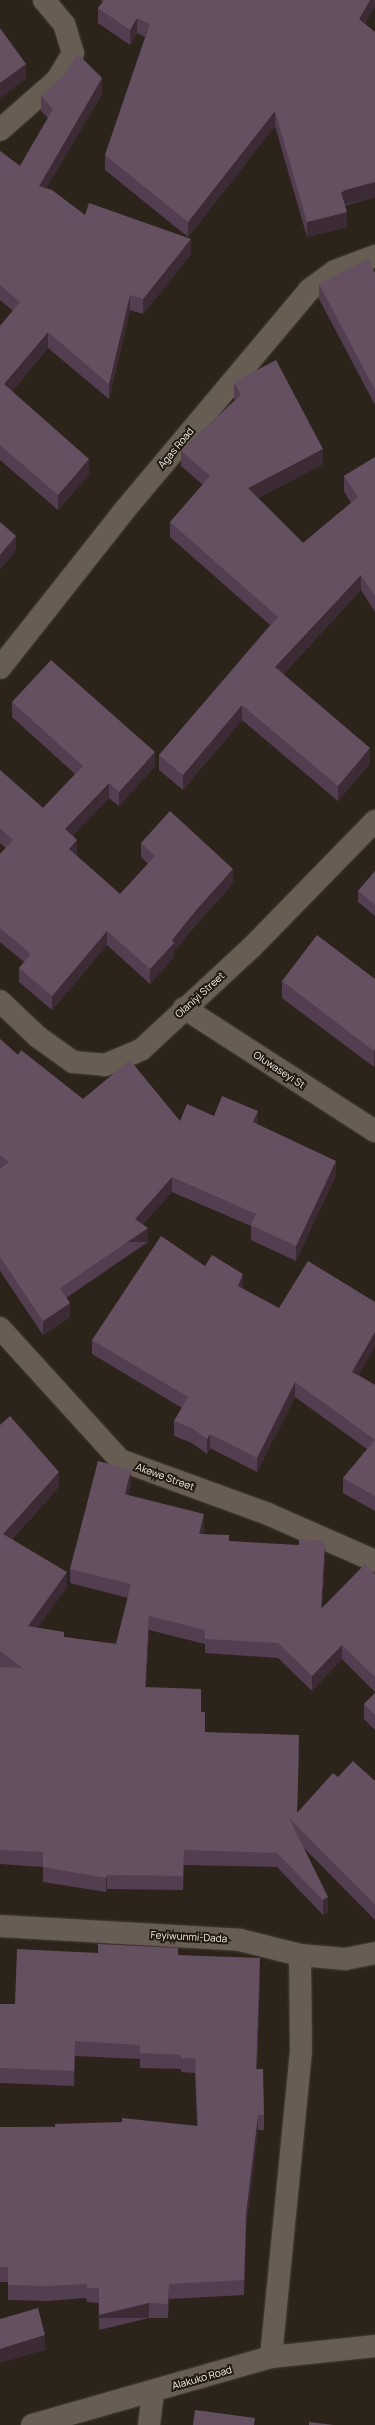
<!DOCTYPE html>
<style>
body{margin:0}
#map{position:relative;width:375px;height:2425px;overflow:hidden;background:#2c241a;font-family:Manrope,sans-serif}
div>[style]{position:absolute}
.roads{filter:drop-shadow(0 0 1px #463f38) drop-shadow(0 0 1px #463f38)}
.street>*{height:22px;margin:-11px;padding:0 11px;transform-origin:11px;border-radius:11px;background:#675d52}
.secondary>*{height:22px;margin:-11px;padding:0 11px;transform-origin:11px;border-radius:11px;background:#675d52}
.wall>*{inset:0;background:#523d51}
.shaded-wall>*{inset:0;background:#3c2b34;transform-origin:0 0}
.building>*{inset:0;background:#645061}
span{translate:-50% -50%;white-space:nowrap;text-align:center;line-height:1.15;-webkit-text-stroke:4px #221a11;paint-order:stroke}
.street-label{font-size:10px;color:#f7f1eb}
</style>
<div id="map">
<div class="roads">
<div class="street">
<i style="left:0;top:130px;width:76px;rotate:-41.3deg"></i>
<i style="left:57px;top:80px;width:31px;rotate:-59deg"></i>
<i style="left:73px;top:53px;width:30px;rotate:-107deg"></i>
<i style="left:64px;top:24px;width:31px;rotate:-130deg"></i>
<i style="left:0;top:668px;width:199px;rotate:-51.7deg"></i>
<i style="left:123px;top:512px;width:290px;rotate:-50deg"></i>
<i style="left:309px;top:290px;width:32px;rotate:-36deg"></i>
<i style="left:335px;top:271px;width:43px;rotate:-20.6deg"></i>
<i style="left:0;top:1001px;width:52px;rotate:43.5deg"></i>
<i style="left:38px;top:1037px;width:43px;rotate:35.5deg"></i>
<i style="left:73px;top:1062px;width:32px;rotate:5deg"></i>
<i style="left:105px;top:1065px;width:39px;rotate:-23deg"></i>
<i style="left:141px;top:1050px;width:151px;rotate:-42.9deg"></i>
<i style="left:252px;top:947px;width:176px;rotate:-45.7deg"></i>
<i style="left:184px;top:1008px;width:227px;rotate:32.8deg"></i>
<i style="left:0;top:1328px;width:178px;rotate:47.7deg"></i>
<i style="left:120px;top:1460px;width:158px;rotate:20deg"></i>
<i style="left:268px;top:1514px;width:117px;rotate:23.7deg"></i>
<i style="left:0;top:1926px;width:240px;rotate:3.3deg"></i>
<i style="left:240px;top:1940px;width:62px;rotate:14deg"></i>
<i style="left:300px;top:1955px;width:45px;rotate:5.1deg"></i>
<i style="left:345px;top:1959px;width:31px;rotate:-11deg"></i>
<i style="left:271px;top:2357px;width:307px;rotate:-84.4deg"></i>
<i style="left:301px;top:2051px;width:96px;rotate:-90.6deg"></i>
<i style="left:149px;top:2425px;width:33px;rotate:-83deg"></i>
</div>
<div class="secondary">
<i style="left:32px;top:2425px;width:248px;rotate:-15.9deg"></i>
<i style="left:271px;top:2357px;width:105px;rotate:-6deg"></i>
</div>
</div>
<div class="wall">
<i style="clip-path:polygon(100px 0,375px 0,365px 24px,375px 32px,375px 197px,345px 206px,347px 227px,307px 237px,275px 126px,188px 237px,105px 170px,105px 155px,145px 37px,137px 33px,130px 45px,98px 23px,98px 8px,103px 2px)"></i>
<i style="clip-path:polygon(102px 94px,46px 188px,85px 215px,191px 254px,143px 314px,130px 310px,109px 399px,48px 348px,12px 391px,89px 474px,58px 510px,0 460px,0 326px,13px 311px,0 300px,0 151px,20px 166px,48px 118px,41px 111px,41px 96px)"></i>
<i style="clip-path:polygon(375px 273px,375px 405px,319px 299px,319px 284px)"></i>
<i style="clip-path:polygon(234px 383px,323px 464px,258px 498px,303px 543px,351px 503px,344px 491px,344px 476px,375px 457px,375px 612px,361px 590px,283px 674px,370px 763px,338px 801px,242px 720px,183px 790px,159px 770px,159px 755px,270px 625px,170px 537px,170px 522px,203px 485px,181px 466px,181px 451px,235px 400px,234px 398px)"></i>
<i style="clip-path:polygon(12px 702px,155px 766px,119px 806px,109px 798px,73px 835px,77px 854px,76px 855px,120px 894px,148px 864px,141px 857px,141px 843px,233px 883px,197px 924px,174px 951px,174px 957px,150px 984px,107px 945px,52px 1010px,19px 982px,19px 968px,24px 962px,0 942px,0 854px,6px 848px,0 843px,0 770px,43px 808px,75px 774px,12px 717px)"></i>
<i style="clip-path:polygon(375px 871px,375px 916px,358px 902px,358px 891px)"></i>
<i style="clip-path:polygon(375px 979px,374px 1067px,282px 998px,282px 981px)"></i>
<i style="clip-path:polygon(0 1039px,18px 1055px,83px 1099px,180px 1121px,214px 1116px,258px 1125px,336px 1175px,296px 1261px,251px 1240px,251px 1226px,172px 1192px,143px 1224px,148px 1242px,66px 1298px,70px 1317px,43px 1335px,0 1271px)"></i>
<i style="clip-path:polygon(205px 1266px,243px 1289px,359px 1375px,375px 1385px,375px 1511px,343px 1493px,343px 1478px,367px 1449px,295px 1397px,257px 1472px,210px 1448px,207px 1454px,192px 1443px,174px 1436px,174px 1421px,182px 1408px,92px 1354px,92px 1340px)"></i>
<i style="clip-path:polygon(0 1425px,59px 1487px,12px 1539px,67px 1587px,37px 1628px,64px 1637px,116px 1644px,128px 1598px,70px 1583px,70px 1569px,131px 1484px,128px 1495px,204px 1529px,203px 1534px,229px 1541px,325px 1556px,322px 1608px,375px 1574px,375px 1692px,342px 1659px,312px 1691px,278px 1658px,205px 1653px,205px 1644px,149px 1630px,146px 1687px,201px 1712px,205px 1732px,299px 1750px,297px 1813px,338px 1777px,375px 1781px,375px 1920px,303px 1847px,328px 1912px,323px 1915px,277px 1867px,184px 1865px,183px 1890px,107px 1889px,106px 1892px,43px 1882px,43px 1867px,0 1864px,0 1667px,2px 1667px,0 1666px)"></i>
<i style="clip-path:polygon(375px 1693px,375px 1730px,364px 1719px,364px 1704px)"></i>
<i style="clip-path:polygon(98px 1953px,178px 1955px,260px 1973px,257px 2069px,264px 2115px,264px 2130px,258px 2130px,246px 2228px,244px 2295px,169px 2299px,168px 2318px,149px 2318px,99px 2330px,99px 2303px,87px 2302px,86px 2298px,48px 2301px,8px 2300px,8px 2282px,0 2282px,0 2127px,197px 2126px,195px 2073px,181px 2072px,181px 2069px,140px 2068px,140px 2059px,75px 2056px,74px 2086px,0 2083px,0 2004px,15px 2004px)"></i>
</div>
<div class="shaded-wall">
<i style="clip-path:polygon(370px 0,375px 0,375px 7px,359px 34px,359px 19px)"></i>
<i style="clip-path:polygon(137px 18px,137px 33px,130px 45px,130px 30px)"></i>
<i style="clip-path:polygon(26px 64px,26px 79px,0 98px,0 83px)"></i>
<i style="clip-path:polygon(102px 78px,102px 94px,39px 201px,39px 186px)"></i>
<i style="clip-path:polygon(275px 111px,275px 126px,188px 237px,188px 222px)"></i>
<i style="clip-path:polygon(375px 182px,375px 197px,345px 205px,341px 193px,345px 190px)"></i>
<i style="clip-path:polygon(347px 212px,347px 227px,307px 237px,307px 222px)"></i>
<i style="clip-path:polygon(191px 239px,191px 254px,143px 314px,143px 299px)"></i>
<i style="clip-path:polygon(130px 295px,130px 310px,109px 399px,109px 384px)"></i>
<i style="clip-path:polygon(48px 332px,48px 348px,4px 400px,4px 384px)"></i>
<i style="clip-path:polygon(323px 449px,323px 464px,248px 503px,248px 488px)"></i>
<i style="clip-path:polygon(89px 459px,89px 474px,58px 510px,58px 495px)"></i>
<i style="clip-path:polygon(16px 536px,16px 551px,0 570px,0 555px)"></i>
<i style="clip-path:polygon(361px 575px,361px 590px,275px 682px,275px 667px)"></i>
<i style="clip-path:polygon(242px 705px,242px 720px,183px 790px,183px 775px)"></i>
<i style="clip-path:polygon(370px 748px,370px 763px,338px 801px,338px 786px)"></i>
<i style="clip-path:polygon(155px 752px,155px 766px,119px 806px,119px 792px)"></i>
<i style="clip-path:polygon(109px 783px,109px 798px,65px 843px,65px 829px)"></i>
<i style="clip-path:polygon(77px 840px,77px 854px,69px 863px,69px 849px)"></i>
<i style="clip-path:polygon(233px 869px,233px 883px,197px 924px,174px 951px,174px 957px,150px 984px,150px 969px,172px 940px,197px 909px)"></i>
<i style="clip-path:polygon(107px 931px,107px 945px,52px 1010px,52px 996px)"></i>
<i style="clip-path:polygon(375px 1049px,375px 1065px,374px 1067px,374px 1051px)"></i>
<i style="clip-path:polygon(258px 1111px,258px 1125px,253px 1122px)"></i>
<i style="clip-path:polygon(336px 1161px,336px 1175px,296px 1261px,296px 1246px)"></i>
<i style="clip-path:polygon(172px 1177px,172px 1192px,135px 1233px,135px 1219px)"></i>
<i style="left:148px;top:1228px;width:14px;height:107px;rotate:90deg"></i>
<i style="clip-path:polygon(243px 1274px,243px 1289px,238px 1286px)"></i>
<i style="clip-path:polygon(70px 1303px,70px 1317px,43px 1335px,43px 1321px)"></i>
<i style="clip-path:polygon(375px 1332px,375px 1347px,352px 1386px,352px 1372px)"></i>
<i style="clip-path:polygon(295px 1382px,295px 1397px,257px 1472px,257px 1458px)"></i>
<i style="clip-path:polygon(210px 1434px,210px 1448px,207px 1454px,207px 1439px)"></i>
<i style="clip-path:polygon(131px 1470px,131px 1484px,125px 1508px,125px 1494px)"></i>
<i style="clip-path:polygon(59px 1472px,59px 1487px,3px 1548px,3px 1534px)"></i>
<i style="clip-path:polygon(204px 1514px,204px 1529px,199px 1548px,199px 1534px)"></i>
<i style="clip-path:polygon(325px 1541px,325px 1556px,321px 1624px,321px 1609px)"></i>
<i style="clip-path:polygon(67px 1572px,67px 1587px,28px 1641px,28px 1626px)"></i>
<i style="clip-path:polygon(149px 1616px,149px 1630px,145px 1702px,145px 1687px)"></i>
<i style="clip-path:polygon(342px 1645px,342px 1659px,312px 1691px,312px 1676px)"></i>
<i style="clip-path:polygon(184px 1850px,184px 1865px,183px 1890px,183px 1876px)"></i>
<i style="clip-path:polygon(107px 1875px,107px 1889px,106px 1892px,106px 1878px)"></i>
<i style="clip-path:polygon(328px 1897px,328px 1912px,323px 1915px,323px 1900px)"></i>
<i style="clip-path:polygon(260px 1958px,260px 1973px,256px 2084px,256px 2069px)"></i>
<i style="clip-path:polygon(75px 2041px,75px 2056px,74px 2086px,74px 2071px)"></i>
<i style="clip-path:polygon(258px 2115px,258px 2130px,246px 2228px,244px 2295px,246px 2213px)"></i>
<i style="clip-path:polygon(169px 2284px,169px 2299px,168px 2318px,168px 2304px)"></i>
<i style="left:149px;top:2303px;width:15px;height:51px;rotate:90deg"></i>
<i style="clip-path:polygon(45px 2335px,45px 2350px,0 2363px,0 2349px)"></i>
</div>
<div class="building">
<i style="clip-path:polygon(104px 0,370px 0,359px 19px,375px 32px,375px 182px,345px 190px,341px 193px,347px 212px,307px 222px,275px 111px,188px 222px,105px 155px,150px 24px,137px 18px,130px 30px,98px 8px)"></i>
<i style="clip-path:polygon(0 28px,26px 64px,0 83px)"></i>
<i style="clip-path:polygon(78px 54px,102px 78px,39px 186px,52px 190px,85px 215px,89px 203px,191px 239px,143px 299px,130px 295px,109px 384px,48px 332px,4px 384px,89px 459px,58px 495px,0 445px,0 326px,20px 302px,0 285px,0 151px,20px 166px,53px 109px,41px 96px,65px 74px)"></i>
<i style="clip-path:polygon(368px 259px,375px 273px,375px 390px,319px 284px)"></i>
<i style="clip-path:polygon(276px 360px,323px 449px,248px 488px,303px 543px,358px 497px,344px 476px,375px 457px,375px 596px,361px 575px,275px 667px,370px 748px,338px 786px,242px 705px,183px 775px,159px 755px,278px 617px,170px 522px,210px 476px,181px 451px,241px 395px,234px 383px,236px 381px)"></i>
<i style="clip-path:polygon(0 522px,16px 536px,0 555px)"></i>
<i style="clip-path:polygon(51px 660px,155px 752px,119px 792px,109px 783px,65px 829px,77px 840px,69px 849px,120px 894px,155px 856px,141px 843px,170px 811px,233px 869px,197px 909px,172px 940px,174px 943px,150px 969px,107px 931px,52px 996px,19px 968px,31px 954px,0 928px,0 854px,13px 840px,0 828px,0 770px,43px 808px,83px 766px,12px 702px)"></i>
<i style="clip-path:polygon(375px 871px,375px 905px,358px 891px)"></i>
<i style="clip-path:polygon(317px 935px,375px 979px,375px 1049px,374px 1051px,282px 981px)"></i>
<i style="clip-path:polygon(0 1039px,18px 1055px,21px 1050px,83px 1099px,130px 1060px,180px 1121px,187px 1104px,214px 1116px,222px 1096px,258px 1111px,253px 1122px,336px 1161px,296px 1246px,251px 1225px,256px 1214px,172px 1177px,135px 1219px,148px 1228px,60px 1288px,70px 1303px,43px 1321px,0 1257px,0 1169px,9px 1162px,0 1155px)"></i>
<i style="clip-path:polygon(161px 1236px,205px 1266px,212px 1255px,243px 1274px,238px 1286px,279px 1308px,308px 1261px,375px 1302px,375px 1332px,352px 1372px,375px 1385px,375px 1496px,343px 1478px,375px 1440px,295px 1382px,257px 1458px,210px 1434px,207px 1439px,192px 1428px,174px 1421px,188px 1397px,92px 1340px)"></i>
<i style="clip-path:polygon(10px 1416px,59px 1472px,3px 1534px,67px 1572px,28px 1626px,64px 1632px,64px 1637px,116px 1644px,131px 1584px,70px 1569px,98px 1461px,131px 1470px,125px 1494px,128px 1495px,204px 1514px,199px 1534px,229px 1535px,229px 1541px,299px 1545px,299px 1539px,325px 1541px,321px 1609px,365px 1564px,375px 1574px,375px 1677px,342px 1645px,312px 1676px,278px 1643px,205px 1639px,205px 1630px,149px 1616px,145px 1687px,201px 1689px,201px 1712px,205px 1712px,205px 1732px,299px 1735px,297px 1813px,333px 1773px,338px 1777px,353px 1761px,375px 1781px,375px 1905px,289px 1818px,328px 1897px,323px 1900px,277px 1853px,184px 1850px,183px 1876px,107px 1875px,106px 1878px,43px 1867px,43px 1852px,0 1850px,0 1667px,23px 1668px,0 1651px,0 1425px)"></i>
<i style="clip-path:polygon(375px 1693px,375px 1715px,364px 1704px)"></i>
<i style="clip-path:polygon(98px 1944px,178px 1948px,178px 1955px,260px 1958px,256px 2069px,263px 2069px,264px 2115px,258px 2115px,246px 2213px,244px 2280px,169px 2284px,168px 2304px,149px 2303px,99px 2315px,99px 2288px,87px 2288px,86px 2284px,48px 2286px,8px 2285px,8px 2267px,0 2267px,0 2127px,55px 2127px,55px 2124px,122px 2122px,122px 2118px,198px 2126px,195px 2058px,181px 2058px,181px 2055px,140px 2053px,140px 2045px,75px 2041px,74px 2071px,0 2068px,0 2004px,15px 2004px,17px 1949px,98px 1953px)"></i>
<i style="clip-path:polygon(38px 2308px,45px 2335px,0 2349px,0 2319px)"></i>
<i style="clip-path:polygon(195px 2410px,255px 2418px,254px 2425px,193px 2425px)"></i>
<i style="clip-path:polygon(309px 2422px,334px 2425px,309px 2425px)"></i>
</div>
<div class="street-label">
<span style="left:176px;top:448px;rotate:-50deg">Agas Road</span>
<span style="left:200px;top:995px;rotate:-42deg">Olaniyi Street</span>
<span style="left:279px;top:1070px;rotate:33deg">Oluwaseyi St</span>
<span style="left:165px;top:1477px;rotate:20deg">Akewe Street</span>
<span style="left:189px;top:1937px;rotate:3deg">Feyiwunmi-Dada</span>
<span style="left:202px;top:2378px;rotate:-16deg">Alakuko Road</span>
</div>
</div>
